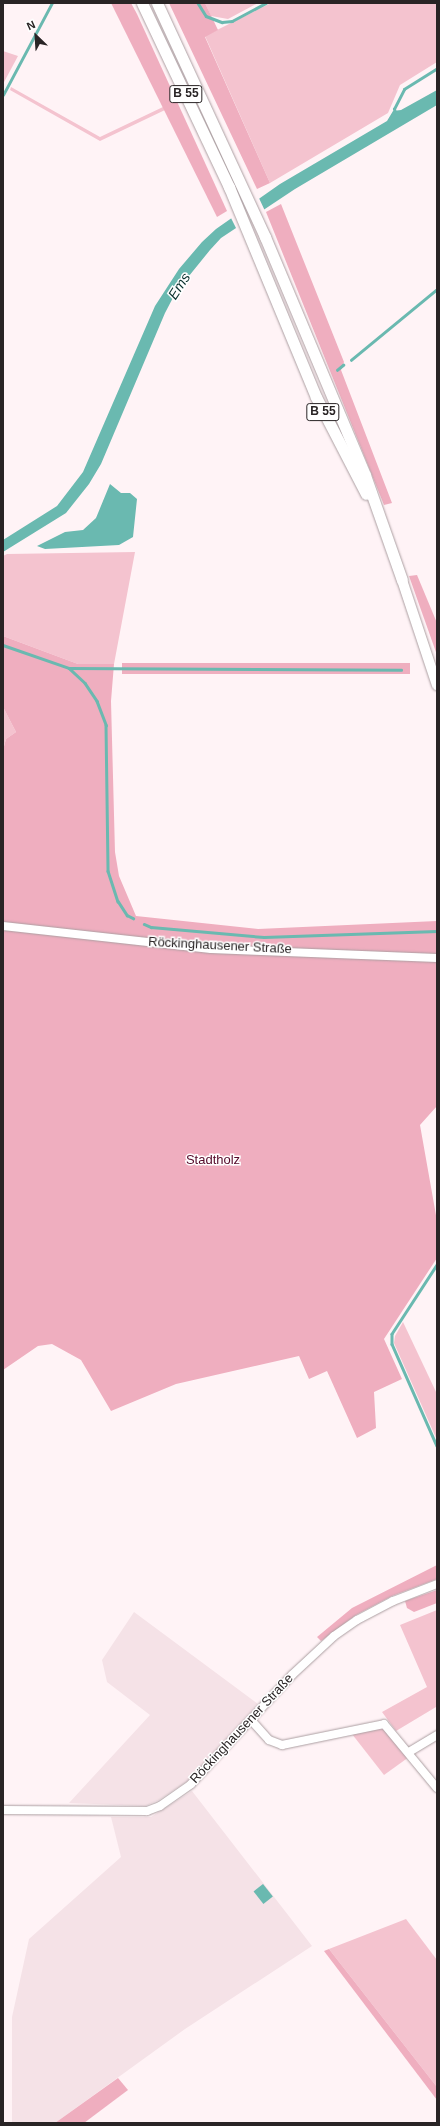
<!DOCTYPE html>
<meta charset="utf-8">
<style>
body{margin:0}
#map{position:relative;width:440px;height:2126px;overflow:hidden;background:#fff3f6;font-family:Arial,sans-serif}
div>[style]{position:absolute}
.built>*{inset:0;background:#f5e2e7}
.green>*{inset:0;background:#f4c3cf}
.forest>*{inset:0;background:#efaebf;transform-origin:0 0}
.water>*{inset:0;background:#6ab9b0;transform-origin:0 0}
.pier>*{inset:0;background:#fff3f6}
.stream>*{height:2.5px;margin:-1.25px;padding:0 1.25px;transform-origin:1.25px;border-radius:1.25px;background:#6ab9b0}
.roads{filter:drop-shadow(0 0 1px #ac9fa2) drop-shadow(0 0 1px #ac9fa2)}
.minor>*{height:8px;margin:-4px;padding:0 4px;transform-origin:4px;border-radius:4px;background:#fff}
.major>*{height:10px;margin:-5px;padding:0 5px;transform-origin:5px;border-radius:5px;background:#fff}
.highway>*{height:11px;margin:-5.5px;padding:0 5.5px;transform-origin:5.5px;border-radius:5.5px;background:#fff}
span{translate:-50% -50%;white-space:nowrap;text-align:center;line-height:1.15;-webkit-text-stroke:3px #fff;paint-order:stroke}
.shield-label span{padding:1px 3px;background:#fff;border:1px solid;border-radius:3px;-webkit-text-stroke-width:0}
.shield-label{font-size:12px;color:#292425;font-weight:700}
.street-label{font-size:13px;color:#292425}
.park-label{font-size:13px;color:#540829}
.water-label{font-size:14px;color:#0a312e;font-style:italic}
.frame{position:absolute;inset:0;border:4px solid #292425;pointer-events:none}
.north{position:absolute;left:16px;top:16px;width:40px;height:40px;-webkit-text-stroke:3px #fff;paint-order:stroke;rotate:335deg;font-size:11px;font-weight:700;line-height:16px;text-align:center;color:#292425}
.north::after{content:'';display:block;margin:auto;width:14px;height:18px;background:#292425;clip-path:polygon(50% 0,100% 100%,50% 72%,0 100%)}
</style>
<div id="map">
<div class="built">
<i style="clip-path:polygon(134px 1612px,258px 1704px,189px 1780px,159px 1800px,145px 1806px,69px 1803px,150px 1715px,107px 1682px,102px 1660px)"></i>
<i style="clip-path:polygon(192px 1791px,312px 1946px,185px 2029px,55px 2123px,12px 2123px,12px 2017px,29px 1939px,121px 1857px,111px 1817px,151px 1817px)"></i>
</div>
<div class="green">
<i style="clip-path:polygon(205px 3px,258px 3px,228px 19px,211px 16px)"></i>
<i style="clip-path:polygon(271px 3px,437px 3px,437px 62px,400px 85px,388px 113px,270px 183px,205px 36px)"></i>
<i style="clip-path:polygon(3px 51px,18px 56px,3px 84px)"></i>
<i style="clip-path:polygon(11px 87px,100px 137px,163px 107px,165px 110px,100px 141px,10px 90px)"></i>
<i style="clip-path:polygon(135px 552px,114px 664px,78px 664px,3px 636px,3px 556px,7px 554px)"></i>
<i style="clip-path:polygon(3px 707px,16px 732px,6px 739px,3px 750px)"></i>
<i style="clip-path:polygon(403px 1322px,437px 1394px,437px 1440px,394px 1343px,395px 1336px)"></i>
<i style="clip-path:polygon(437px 1610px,437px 1709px,436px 1707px,396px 1731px,382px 1712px,427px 1687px,400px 1625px)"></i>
<i style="clip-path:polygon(382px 1727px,409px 1757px,384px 1775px,352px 1734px)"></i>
<i style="clip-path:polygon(406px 1919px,437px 1960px,437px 2087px,329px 1949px)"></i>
</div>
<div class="forest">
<i style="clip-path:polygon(111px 3px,131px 3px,137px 14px,227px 211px,217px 217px)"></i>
<i style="clip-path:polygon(169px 3px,205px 3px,218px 30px,205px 37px,270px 183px,257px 189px)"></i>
<i style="clip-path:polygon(281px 204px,344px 362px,341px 370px,392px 503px,384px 505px,266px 212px)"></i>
<i style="clip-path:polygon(417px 575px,437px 623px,437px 655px,409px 576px)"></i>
<i style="clip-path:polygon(3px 636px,78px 664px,114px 664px,111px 701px,115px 852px,119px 876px,136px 916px,258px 929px,437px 921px,437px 1106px,420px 1125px,437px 1221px,437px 1258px,384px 1339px,402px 1379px,374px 1392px,376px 1428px,357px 1438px,327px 1371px,309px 1379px,299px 1356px,176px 1384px,111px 1411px,81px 1360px,52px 1344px,38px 1346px,3px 1370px,3px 750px,6px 739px,16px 732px,3px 707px)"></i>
<i style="left:122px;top:663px;width:288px;height:11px"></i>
<i style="clip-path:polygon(437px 1565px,437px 1579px,392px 1596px,356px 1615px,321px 1641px,317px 1637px,352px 1608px)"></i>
<i style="clip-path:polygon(437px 1590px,437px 1603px,414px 1612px,407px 1608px,405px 1601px)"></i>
<i style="clip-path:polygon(329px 1949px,437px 2087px,437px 2100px,324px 1951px)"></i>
<i style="clip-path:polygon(118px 2078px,128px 2090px,84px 2123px,55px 2123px)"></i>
</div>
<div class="water">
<i style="clip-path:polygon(437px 90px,437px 105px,295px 189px,221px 238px,210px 250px,176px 292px,165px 313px,101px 464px,89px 484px,66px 513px,3px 552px,3px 540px,57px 506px,83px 472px,155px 306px,179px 269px,202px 242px,216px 229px,280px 184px,387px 121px,393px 111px,401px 110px)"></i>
<i style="clip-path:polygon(110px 484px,121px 493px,130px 493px,137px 499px,133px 537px,119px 545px,45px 549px,37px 546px,65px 532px,83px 530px,96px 518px)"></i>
<i style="left:263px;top:1884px;width:16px;height:12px;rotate:52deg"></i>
</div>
<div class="pier">
<i style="clip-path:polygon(258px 196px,265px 211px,237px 230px,230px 216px)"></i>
</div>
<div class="stream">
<i style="left:198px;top:3px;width:15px;rotate:58deg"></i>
<i style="left:206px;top:16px;width:17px;rotate:21deg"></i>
<i style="left:222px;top:22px;width:10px;rotate:-6deg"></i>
<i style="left:232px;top:21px;width:38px;rotate:-28deg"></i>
<i style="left:3px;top:95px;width:104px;rotate:-62deg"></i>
<i style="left:395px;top:113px;width:4px;rotate:-104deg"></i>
<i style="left:394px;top:109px;width:22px;rotate:-63deg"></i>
<i style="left:404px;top:89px;width:39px;rotate:-32deg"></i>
<i style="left:351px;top:360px;width:112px;rotate:-39.5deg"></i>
<i style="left:337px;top:370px;width:8px;rotate:-40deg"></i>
<i style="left:3px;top:645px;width:70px;rotate:19.2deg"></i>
<i style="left:69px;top:668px;width:332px;rotate:0.3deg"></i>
<i style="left:69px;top:668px;width:22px;rotate:43deg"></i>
<i style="left:85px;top:683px;width:22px;rotate:56deg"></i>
<i style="left:97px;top:701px;width:26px;rotate:69deg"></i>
<i style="left:106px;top:725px;width:146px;rotate:89.2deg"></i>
<i style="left:108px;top:871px;width:32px;rotate:72deg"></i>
<i style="left:118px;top:901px;width:17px;rotate:57deg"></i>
<i style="left:127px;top:915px;width:7px;rotate:27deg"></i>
<i style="left:144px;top:924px;width:8px;rotate:23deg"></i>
<i style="left:151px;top:927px;width:113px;rotate:5.1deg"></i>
<i style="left:264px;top:937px;width:173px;rotate:-2deg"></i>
<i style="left:437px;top:1265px;width:82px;rotate:123.1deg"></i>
<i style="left:392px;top:1334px;width:10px;rotate:90deg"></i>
<i style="left:392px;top:1344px;width:111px;rotate:66.2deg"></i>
</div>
<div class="roads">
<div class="minor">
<i style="left:3px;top:926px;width:209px;rotate:6.3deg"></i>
<i style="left:211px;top:949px;width:226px;rotate:2.3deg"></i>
<i style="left:251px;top:1720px;width:27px;rotate:48deg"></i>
<i style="left:269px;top:1740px;width:14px;rotate:21deg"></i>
<i style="left:282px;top:1745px;width:104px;rotate:-11.6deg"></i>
<i style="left:384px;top:1724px;width:83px;rotate:50.4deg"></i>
<i style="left:409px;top:1752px;width:33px;rotate:-31deg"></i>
<i style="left:3px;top:1810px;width:144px;rotate:0.4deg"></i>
<i style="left:147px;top:1811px;width:14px;rotate:-21deg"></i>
<i style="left:160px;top:1806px;width:38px;rotate:-35deg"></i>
<i style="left:191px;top:1784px;width:149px;rotate:-47.2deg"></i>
<i style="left:292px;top:1675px;width:57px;rotate:-42.9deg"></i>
<i style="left:334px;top:1636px;width:28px;rotate:-35deg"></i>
<i style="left:357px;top:1620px;width:41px;rotate:-27.8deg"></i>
<i style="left:393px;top:1601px;width:47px;rotate:-21.1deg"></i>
</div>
<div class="major">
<i style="left:402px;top:580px;width:111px;rotate:71.6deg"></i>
</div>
<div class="highway">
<i style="left:142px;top:3px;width:204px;rotate:64.7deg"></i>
<i style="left:229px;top:187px;width:227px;rotate:67.5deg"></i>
<i style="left:316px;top:397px;width:109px;rotate:62.7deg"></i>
<i style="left:157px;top:3px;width:258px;rotate:65.2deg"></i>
<i style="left:265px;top:237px;width:258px;rotate:67.2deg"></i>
<i style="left:365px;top:475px;width:111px;rotate:70.6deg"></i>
</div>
</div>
<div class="shield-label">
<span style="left:186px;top:94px">B 55</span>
<span style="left:323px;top:412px">B 55</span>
</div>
<div class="street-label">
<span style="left:220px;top:946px;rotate:3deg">Röckinghausener Straße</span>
<span style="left:242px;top:1729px;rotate:-47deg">Röckinghausener Straße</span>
</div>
<div class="park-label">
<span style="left:213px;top:1160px">Stadtholz</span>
</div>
<div class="water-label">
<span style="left:179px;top:286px;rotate:-57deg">Ems</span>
</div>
<div class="frame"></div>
<div class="north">N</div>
</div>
